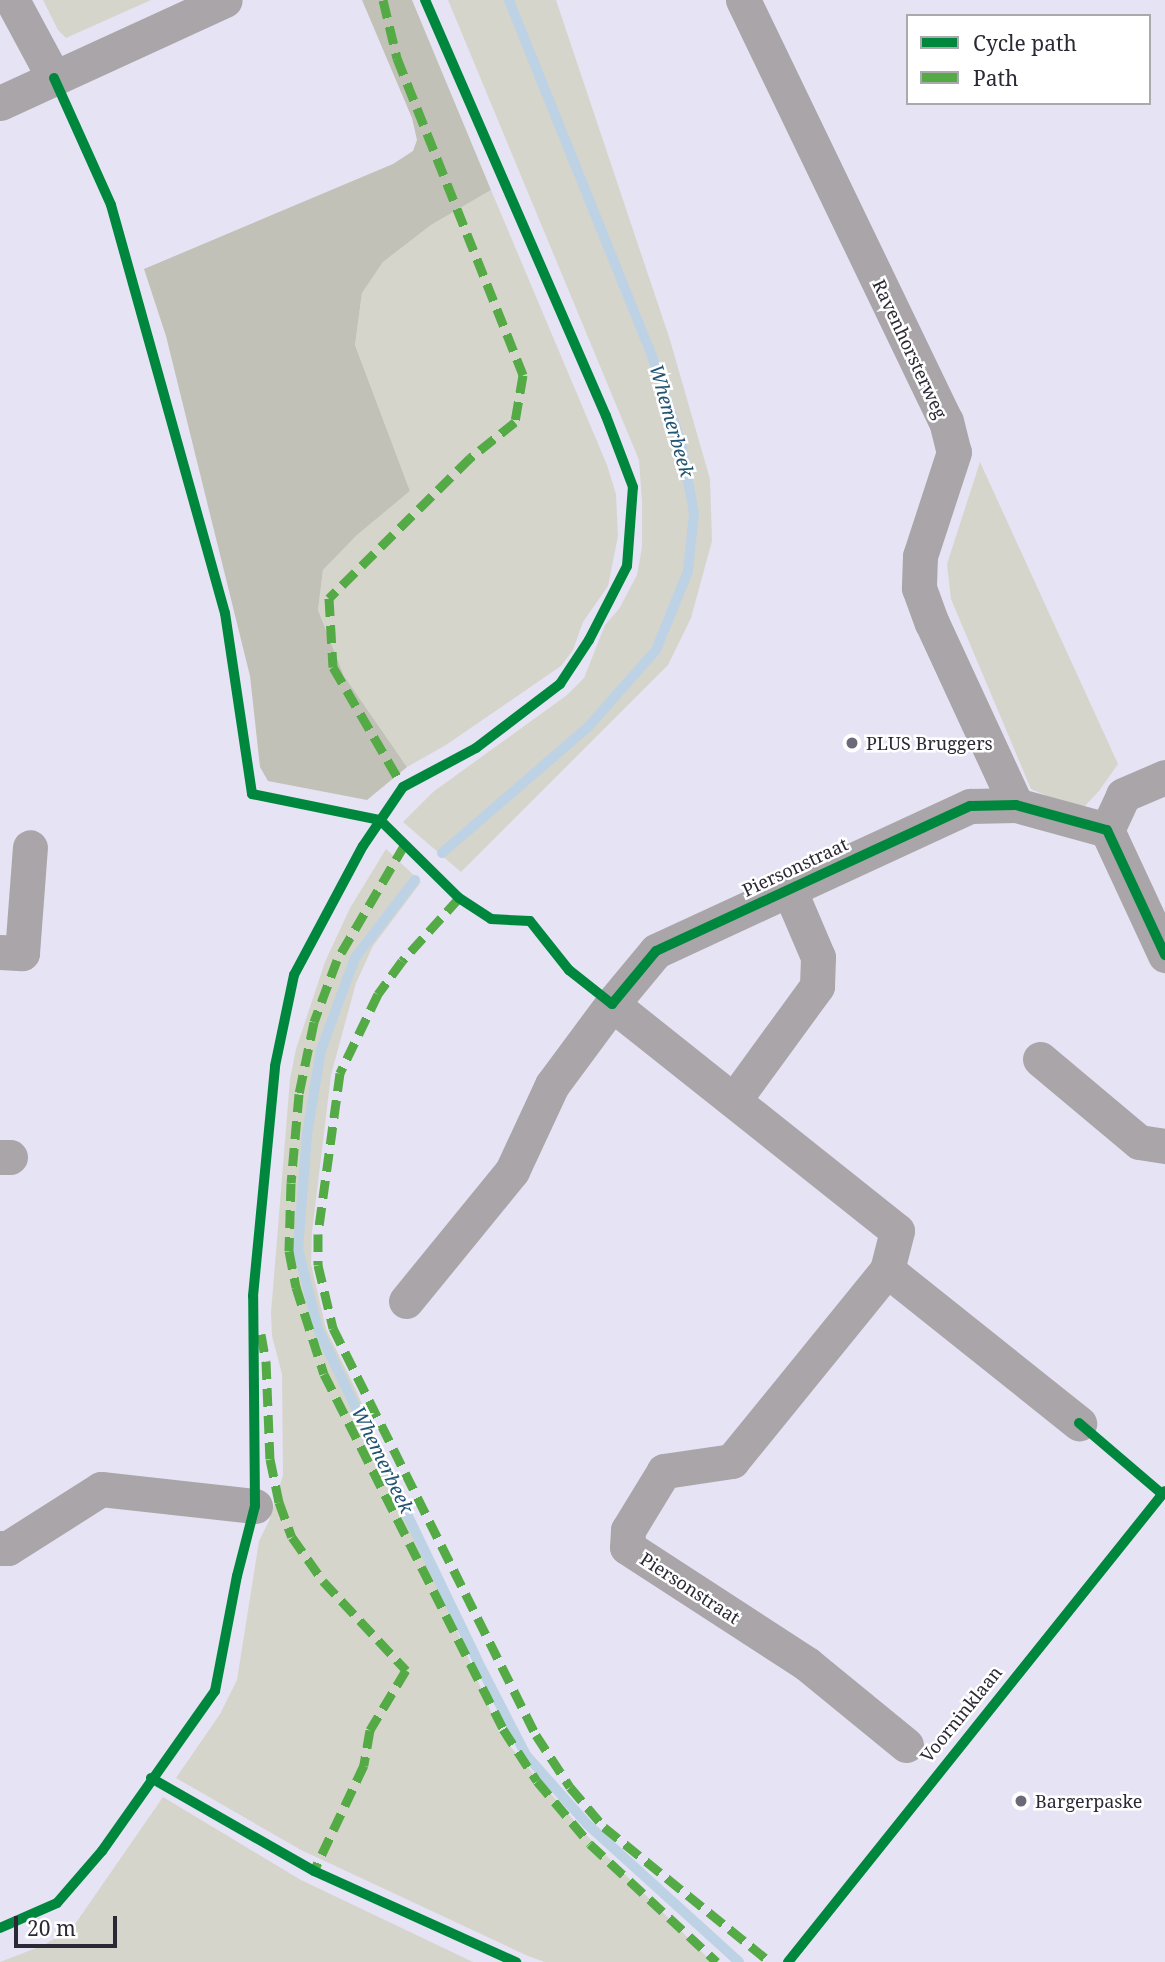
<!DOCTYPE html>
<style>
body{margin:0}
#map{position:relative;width:1165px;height:1962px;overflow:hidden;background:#e6e3f4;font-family:"Noto Serif",serif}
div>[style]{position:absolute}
.green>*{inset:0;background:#d6d5cc}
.forest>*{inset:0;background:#c1c1b7}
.stream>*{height:10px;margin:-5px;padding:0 5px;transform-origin:5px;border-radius:5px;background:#bdd2e5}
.minor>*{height:35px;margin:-17.5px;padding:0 17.5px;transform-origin:17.5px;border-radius:17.5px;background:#aaa5a8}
.quiet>*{height:9px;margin-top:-4.5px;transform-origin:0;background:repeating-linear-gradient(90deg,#54ab45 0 18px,transparent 0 27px)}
.cycleway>*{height:10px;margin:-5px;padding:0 5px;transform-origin:5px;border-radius:5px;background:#00873e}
.dots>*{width:19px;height:19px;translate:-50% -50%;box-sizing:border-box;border:4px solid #fff;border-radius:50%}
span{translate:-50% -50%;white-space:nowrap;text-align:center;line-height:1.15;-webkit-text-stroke:5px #fff;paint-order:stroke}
.street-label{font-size:18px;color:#2b2935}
.poi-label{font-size:18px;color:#2b2935}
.left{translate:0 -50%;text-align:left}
.water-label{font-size:19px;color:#225573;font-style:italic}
.legend{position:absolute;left:906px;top:14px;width:245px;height:91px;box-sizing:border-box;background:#fff;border:2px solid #aaa9ae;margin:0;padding:9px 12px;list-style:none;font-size:21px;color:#2b2935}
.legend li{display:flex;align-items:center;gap:14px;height:35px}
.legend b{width:35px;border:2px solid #aaa9ae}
.scale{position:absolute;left:14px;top:1916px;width:103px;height:32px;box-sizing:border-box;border:4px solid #2b2935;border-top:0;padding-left:9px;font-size:21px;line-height:24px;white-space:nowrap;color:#2b2935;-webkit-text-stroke:5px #fff;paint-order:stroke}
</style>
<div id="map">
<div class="green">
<i style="clip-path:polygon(43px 0,151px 0,66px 38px,58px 30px)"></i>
<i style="clip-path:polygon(448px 0,556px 0,670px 340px,710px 479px,712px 541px,691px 618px,668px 665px,461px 872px,403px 822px,433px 792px,567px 695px,584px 678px,605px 625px,619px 609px,637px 575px,642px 547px,642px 502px,639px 460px)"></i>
<i style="clip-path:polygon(491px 190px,607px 465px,616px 494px,618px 536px,608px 586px,583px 622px,573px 650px,561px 666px,446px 745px,407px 767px,344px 676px,318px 610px,323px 570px,357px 535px,410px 491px,355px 345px,362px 293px,383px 262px,431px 225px)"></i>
<i style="clip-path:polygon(980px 462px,1118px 764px,1099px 791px,1084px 807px,1056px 800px,1031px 789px,951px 599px,947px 564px)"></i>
<i style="clip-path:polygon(386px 849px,421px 882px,373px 946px,356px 983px,331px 1075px,312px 1232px,311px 1264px,326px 1329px,356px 1390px,501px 1736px,589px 1838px,712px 1962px,545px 1962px,528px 1956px,301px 1850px,176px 1778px,220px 1714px,237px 1680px,259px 1541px,269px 1521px,283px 1475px,282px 1374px,272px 1336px,271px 1313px,290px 1079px,296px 1049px,325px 962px,350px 908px)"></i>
<i style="clip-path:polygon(163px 1797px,301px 1880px,473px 1962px,0 1962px,44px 1945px,73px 1927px)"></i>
</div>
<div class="forest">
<i style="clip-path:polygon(362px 0,412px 0,491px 190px,431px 225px,383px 262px,362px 293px,355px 345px,410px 491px,357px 535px,323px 570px,318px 610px,344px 676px,407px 767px,367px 800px,268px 781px,260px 767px,250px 676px,166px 336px,144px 269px,393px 164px,413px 151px,417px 140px,412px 118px)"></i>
</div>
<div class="stream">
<i style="left:442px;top:853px;width:194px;rotate:-40.8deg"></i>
<i style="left:589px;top:726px;width:101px;rotate:-48.6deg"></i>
<i style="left:656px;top:650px;width:85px;rotate:-67.9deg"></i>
<i style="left:688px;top:571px;width:58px;rotate:-84.1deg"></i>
<i style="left:694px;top:513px;width:71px;rotate:-100.5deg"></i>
<i style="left:681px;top:443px;width:92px;rotate:-108.4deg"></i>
<i style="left:652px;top:356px;width:384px;rotate:-111.9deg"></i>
<i style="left:415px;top:880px;width:98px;rotate:127.6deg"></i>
<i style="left:355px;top:958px;width:98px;rotate:110.3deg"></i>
<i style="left:321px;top:1050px;width:86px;rotate:99.4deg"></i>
<i style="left:307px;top:1135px;width:114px;rotate:94.5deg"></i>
<i style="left:298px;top:1249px;width:82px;rotate:76deg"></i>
<i style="left:318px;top:1329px;width:369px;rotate:64.3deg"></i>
<i style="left:478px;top:1662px;width:105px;rotate:62.7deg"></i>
<i style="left:526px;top:1755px;width:92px;rotate:48.5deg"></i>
<i style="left:587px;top:1824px;width:205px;rotate:42.2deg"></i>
</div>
<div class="minor">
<i style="left:12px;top:0;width:89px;rotate:61.7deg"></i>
<i style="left:743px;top:0;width:467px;rotate:64.3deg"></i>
<i style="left:946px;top:421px;width:32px;rotate:76deg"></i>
<i style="left:954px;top:452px;width:109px;rotate:108.1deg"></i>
<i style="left:920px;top:556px;width:32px;rotate:92deg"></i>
<i style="left:919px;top:588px;width:37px;rotate:70deg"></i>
<i style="left:932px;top:623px;width:200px;rotate:65.2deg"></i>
<i style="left:0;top:103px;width:247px;rotate:-24.6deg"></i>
<i style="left:1107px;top:830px;width:38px;rotate:-65deg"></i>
<i style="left:1123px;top:795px;width:46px;rotate:-23.2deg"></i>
<i style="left:0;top:952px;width:22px;rotate:3deg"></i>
<i style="left:22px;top:953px;width:106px;rotate:-85.7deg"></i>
<i style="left:612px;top:1004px;width:69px;rotate:-50.3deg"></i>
<i style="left:656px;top:951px;width:346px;rotate:-24.8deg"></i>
<i style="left:970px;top:806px;width:46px;rotate:-1.2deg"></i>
<i style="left:1016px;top:805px;width:94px;rotate:15.4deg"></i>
<i style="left:1107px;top:830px;width:138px;rotate:65.1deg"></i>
<i style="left:1040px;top:1059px;width:129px;rotate:40deg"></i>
<i style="left:1139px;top:1142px;width:26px;rotate:9deg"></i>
<i style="left:734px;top:1100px;width:141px;rotate:-53.9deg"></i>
<i style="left:817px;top:986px;width:29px;rotate:-88deg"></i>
<i style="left:818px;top:957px;width:74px;rotate:-113.1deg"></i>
<i style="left:0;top:1157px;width:10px"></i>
<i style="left:887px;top:1270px;width:246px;rotate:129.1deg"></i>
<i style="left:732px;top:1461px;width:69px;rotate:171.6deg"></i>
<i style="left:664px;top:1471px;width:69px;rotate:121.4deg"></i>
<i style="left:628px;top:1530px;width:17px;rotate:93deg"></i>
<i style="left:627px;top:1547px;width:215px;rotate:33deg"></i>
<i style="left:807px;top:1664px;width:128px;rotate:39.3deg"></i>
<i style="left:406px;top:1301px;width:168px;rotate:-50.8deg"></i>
<i style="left:512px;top:1171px;width:95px;rotate:-65.1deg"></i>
<i style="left:552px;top:1085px;width:101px;rotate:-53.5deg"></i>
<i style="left:612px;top:1004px;width:364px;rotate:38.5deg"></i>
<i style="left:897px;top:1231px;width:40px;rotate:104.4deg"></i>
<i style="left:887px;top:1270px;width:246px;rotate:38.6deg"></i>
<i style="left:0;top:1548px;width:8px"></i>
<i style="left:8px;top:1548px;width:110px;rotate:-32.4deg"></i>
<i style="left:101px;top:1489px;width:155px;rotate:6.3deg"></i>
</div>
<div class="quiet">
<i style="left:383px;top:0;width:60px;rotate:76.4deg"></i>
<i style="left:397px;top:58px;width:341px;rotate:68.3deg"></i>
<i style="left:523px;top:375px;width:48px;rotate:99.7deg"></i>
<i style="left:515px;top:422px;width:58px;rotate:141.3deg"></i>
<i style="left:470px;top:458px;width:199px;rotate:135.2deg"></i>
<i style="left:329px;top:598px;width:69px;rotate:86.7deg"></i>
<i style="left:333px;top:667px;width:139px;rotate:59.7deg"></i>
<i style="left:405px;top:844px;width:134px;rotate:120.4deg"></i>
<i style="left:337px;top:960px;width:66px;rotate:110.4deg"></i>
<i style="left:314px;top:1022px;width:74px;rotate:101.8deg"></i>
<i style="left:299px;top:1094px;width:89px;rotate:95.1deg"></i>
<i style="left:291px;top:1183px;width:68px;rotate:91.7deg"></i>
<i style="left:289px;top:1251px;width:37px;rotate:79deg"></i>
<i style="left:296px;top:1287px;width:91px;rotate:72.2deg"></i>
<i style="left:324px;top:1374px;width:398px;rotate:63.2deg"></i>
<i style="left:503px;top:1729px;width:62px;rotate:56.8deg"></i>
<i style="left:537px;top:1781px;width:82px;rotate:49.9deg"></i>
<i style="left:590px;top:1844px;width:173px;rotate:42.9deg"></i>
<i style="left:459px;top:898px;width:85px;rotate:132.1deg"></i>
<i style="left:402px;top:961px;width:41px;rotate:126deg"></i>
<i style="left:378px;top:994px;width:88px;rotate:115.7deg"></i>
<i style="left:340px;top:1073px;width:162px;rotate:97.8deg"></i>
<i style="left:318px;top:1234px;width:31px;rotate:90deg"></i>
<i style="left:318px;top:1265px;width:65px;rotate:76.6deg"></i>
<i style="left:333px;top:1328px;width:455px;rotate:63.5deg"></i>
<i style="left:536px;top:1735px;width:62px;rotate:56.8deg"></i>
<i style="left:570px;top:1787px;width:52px;rotate:49.6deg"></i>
<i style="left:604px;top:1827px;width:214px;rotate:39.1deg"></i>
<i style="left:261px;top:1334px;width:27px;rotate:80deg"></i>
<i style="left:266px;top:1361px;width:98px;rotate:87.7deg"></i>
<i style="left:270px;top:1459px;width:44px;rotate:78.2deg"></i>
<i style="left:279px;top:1502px;width:37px;rotate:70deg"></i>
<i style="left:292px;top:1537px;width:54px;rotate:54.8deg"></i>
<i style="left:323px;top:1581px;width:122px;rotate:47deg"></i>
<i style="left:406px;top:1670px;width:70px;rotate:121deg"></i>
<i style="left:370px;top:1730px;width:36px;rotate:100deg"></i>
<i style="left:364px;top:1765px;width:117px;rotate:115.3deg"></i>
</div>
<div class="cycleway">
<i style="left:54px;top:78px;width:139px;rotate:65.8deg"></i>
<i style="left:111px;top:205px;width:424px;rotate:74.4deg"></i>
<i style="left:225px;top:613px;width:183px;rotate:81.5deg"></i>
<i style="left:252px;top:794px;width:131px;rotate:11.5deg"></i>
<i style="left:380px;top:820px;width:111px;rotate:44.6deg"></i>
<i style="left:459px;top:898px;width:38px;rotate:33deg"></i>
<i style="left:491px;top:919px;width:39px;rotate:3deg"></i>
<i style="left:530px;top:921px;width:63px;rotate:51.5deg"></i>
<i style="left:569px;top:970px;width:55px;rotate:38.3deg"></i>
<i style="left:612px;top:1004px;width:69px;rotate:-50.3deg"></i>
<i style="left:656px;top:951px;width:346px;rotate:-24.8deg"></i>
<i style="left:970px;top:806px;width:46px;rotate:-1.2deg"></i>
<i style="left:1016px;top:805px;width:94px;rotate:15.4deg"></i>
<i style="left:1107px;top:830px;width:138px;rotate:65.1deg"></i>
<i style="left:1079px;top:1423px;width:109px;rotate:40.5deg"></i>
<i style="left:151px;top:1778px;width:188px;rotate:29.7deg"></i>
<i style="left:314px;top:1871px;width:222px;rotate:24.3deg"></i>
<i style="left:0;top:1928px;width:62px;rotate:-23.7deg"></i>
<i style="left:57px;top:1903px;width:69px;rotate:-49.1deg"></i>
<i style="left:102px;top:1851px;width:196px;rotate:-54.8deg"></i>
<i style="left:215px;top:1691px;width:117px;rotate:-79.2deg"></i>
<i style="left:237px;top:1576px;width:72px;rotate:-75.6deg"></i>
<i style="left:255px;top:1506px;width:210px;rotate:-90.5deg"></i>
<i style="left:253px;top:1296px;width:231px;rotate:-84.5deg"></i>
<i style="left:275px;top:1066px;width:93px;rotate:-78.2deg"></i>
<i style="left:294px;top:975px;width:146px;rotate:-61.9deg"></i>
<i style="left:363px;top:846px;width:71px;rotate:-55.9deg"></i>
<i style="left:403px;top:787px;width:83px;rotate:-28.1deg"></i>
<i style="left:476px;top:748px;width:106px;rotate:-37.3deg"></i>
<i style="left:560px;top:684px;width:53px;rotate:-56.6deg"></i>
<i style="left:589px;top:640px;width:83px;rotate:-62.8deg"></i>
<i style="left:627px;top:566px;width:79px;rotate:-85.7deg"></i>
<i style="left:633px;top:487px;width:76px;rotate:-110.8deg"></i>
<i style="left:606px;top:416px;width:454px;rotate:-113.5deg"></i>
<i style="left:788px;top:1962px;width:603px;rotate:-51.33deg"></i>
</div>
<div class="dots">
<i style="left:852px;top:743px;background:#6c6a78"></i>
<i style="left:1021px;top:1801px;background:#6c6a78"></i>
</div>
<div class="street-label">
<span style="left:910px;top:349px;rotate:65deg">Ravenhorsterweg</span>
<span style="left:795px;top:867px;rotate:-25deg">Piersonstraat</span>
<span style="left:690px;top:1588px;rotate:33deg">Piersonstraat</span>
<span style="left:961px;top:1714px;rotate:-51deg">Voorninklaan</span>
</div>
<div class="poi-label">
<span class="left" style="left:866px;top:743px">PLUS Bruggers</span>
<span class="left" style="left:1035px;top:1801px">Bargerpaske</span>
</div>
<div class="water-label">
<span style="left:671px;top:421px;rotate:74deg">Whemerbeek</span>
<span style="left:382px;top:1460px;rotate:64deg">Whemerbeek</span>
</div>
<ul class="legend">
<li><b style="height:9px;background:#00873e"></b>Cycle path</li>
<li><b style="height:9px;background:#54ab45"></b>Path</li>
</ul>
<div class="scale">20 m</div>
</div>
